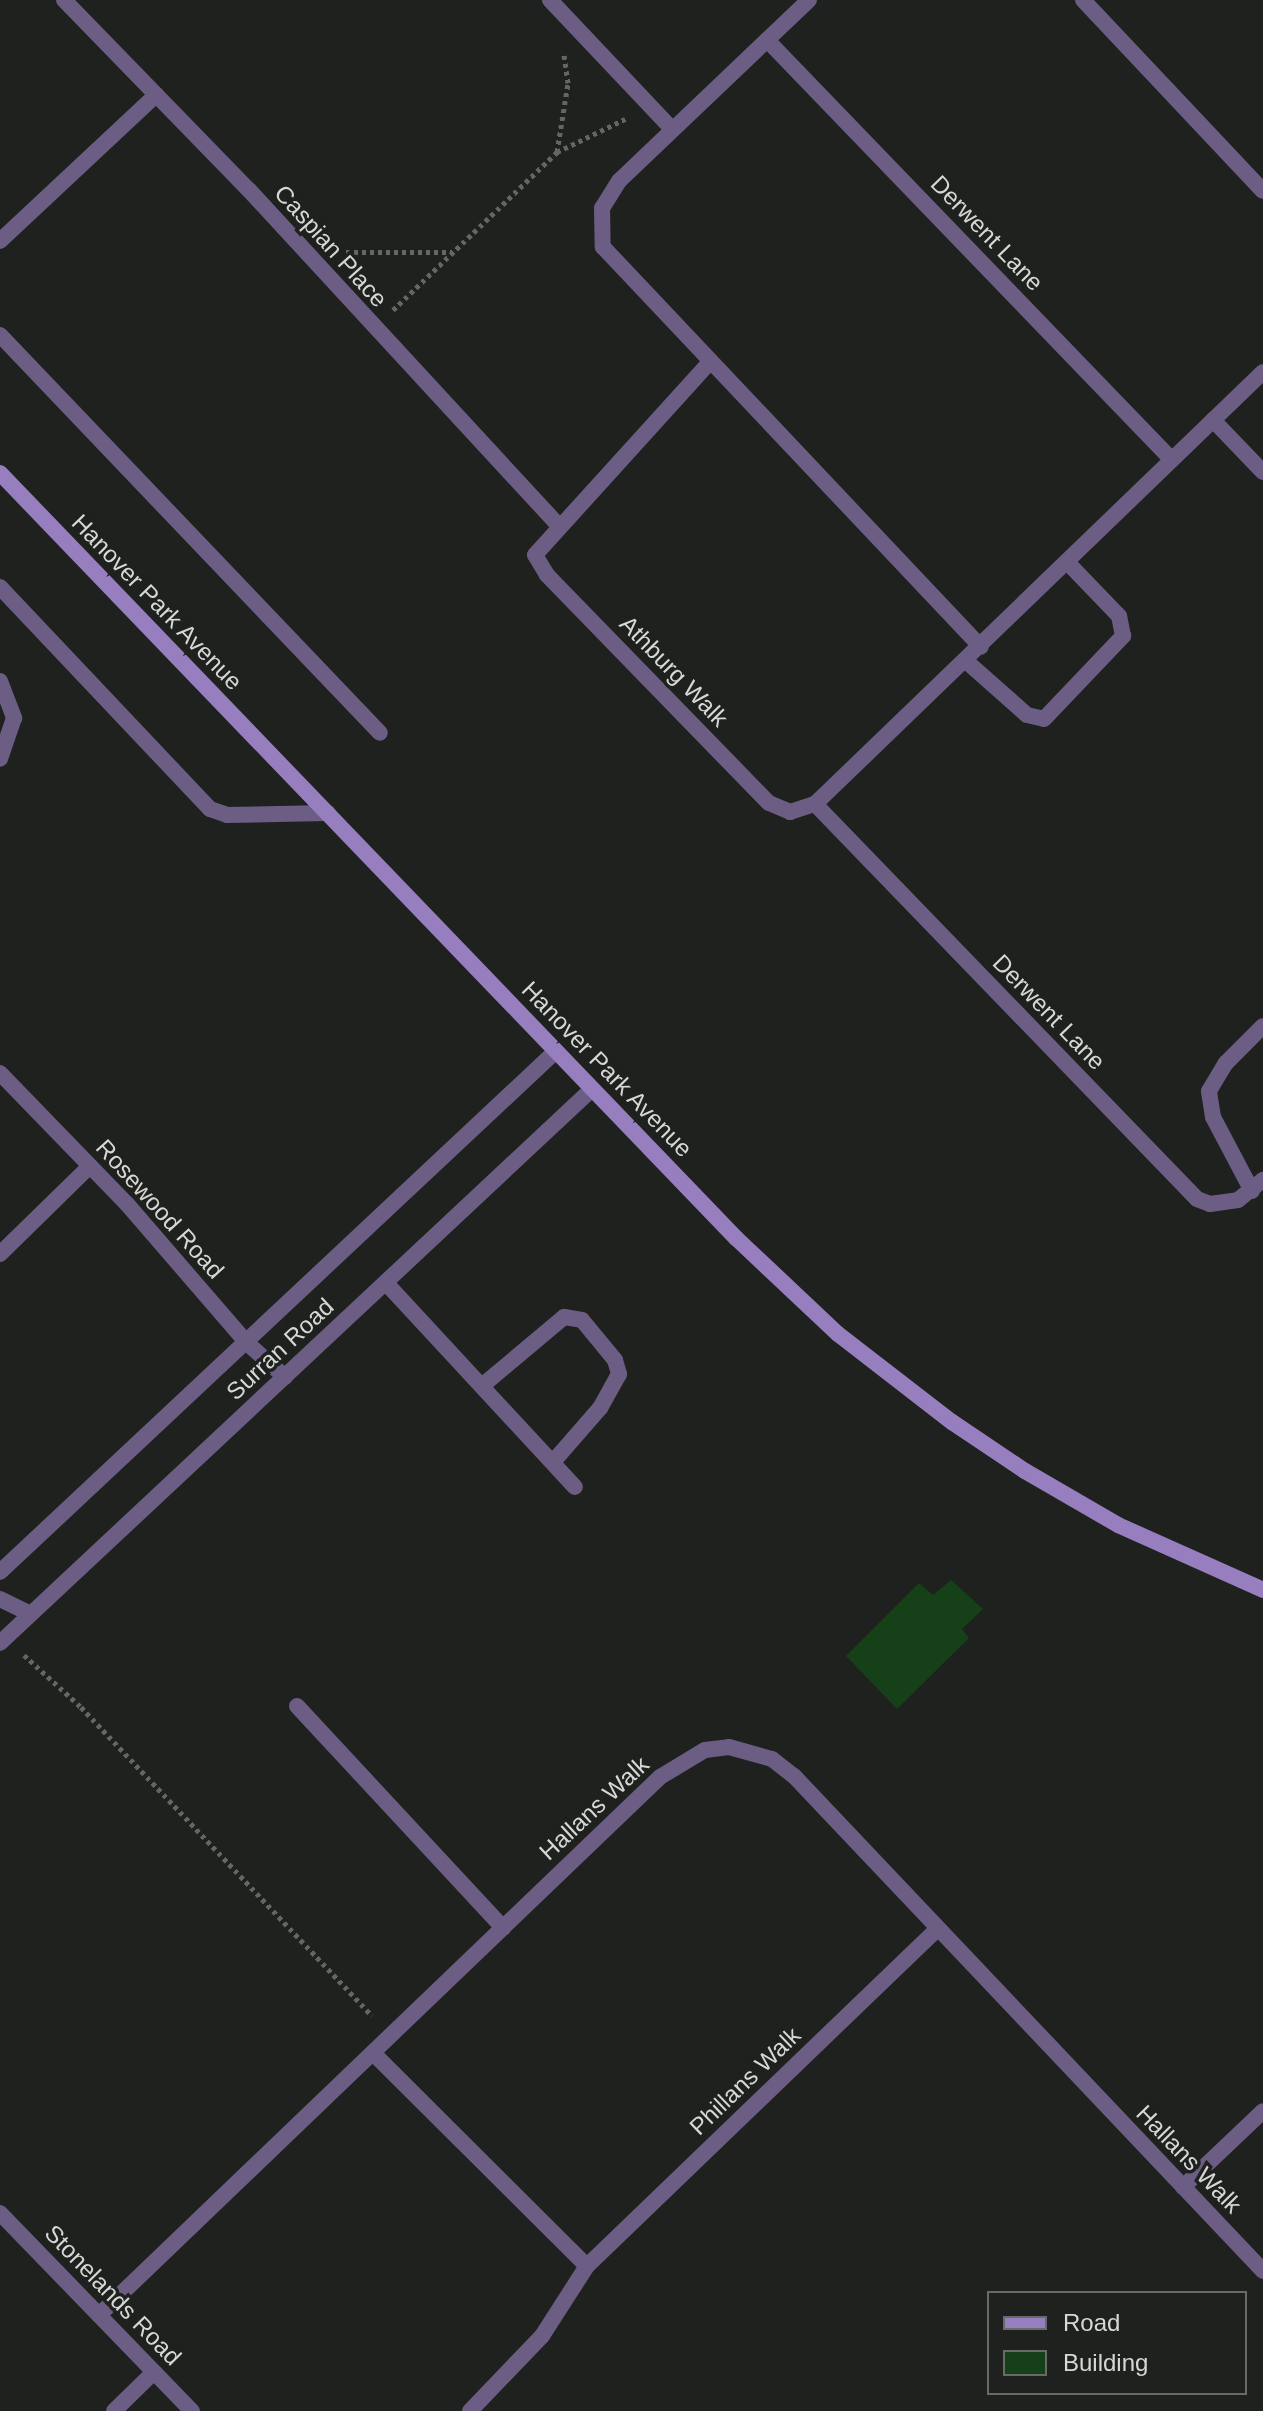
<!DOCTYPE html>
<style>
body{margin:0}
#map{position:relative;width:1263px;height:2411px;overflow:hidden;background:#1e211e;font-family:Helvetica,sans-serif}
div>[style]{position:absolute}
.building>*{inset:0;background:#164017}
.path>*{height:5px;margin-top:-2.5px;transform-origin:0;background:repeating-linear-gradient(90deg,#636663 0 4px,transparent 0 8px)}
.lane>*{height:16px;margin:-8px;padding:0 8px;transform-origin:8px;border-radius:8px;background:#6c5d85}
.street>*{height:16px;margin:-8px;padding:0 8px;transform-origin:8px;border-radius:8px;background:#6c5d85}
.secondary>*{height:16px;margin:-8px;padding:0 8px;transform-origin:8px;border-radius:8px;background:#977ebe}
span{translate:-50% -50%;white-space:nowrap;text-align:center;line-height:1.15;-webkit-text-stroke:7px #1e211e;paint-order:stroke}
.street-label{font-size:24px;color:#d6d8d5}
.legend{position:absolute;left:987px;top:2291px;width:260px;height:104px;box-sizing:border-box;background:#1e211e;border:2px solid #686a67;margin:0;padding:10px 14px;list-style:none;font-size:24px;color:#d6d8d5}
.legend li{display:flex;align-items:center;gap:16px;height:40px}
.legend b{width:40px;border:2px solid #686a67}
</style>
<div id="map">
<div class="building">
<i style="clip-path:polygon(951px 1580px,983px 1609px,962px 1629px,969px 1638px,897px 1709px,846px 1656px,919px 1583px,933px 1595px)"></i>
</div>
<div class="path">
<i style="left:557px;top:152px;width:70px;rotate:-80.9deg"></i>
<i style="left:568px;top:83px;width:28px;rotate:-98deg"></i>
<i style="left:346px;top:252px;width:106px"></i>
<i style="left:393px;top:310px;width:228px;rotate:-43.9deg"></i>
<i style="left:557px;top:152px;width:78px;rotate:-25.9deg"></i>
<i style="left:24px;top:1655px;width:77px;rotate:42.4deg"></i>
<i style="left:81px;top:1707px;width:424px;rotate:46.7deg"></i>
</div>
<div class="lane">
<i style="left:1213px;top:420px;width:72px;rotate:46.1deg"></i>
<i style="left:0;top:587px;width:306px;rotate:46.6deg"></i>
<i style="left:210px;top:809px;width:18px;rotate:19deg"></i>
<i style="left:227px;top:815px;width:101px;rotate:-1.1deg"></i>
<i style="left:966px;top:661px;width:81px;rotate:41.5deg"></i>
<i style="left:1027px;top:715px;width:17px;rotate:13deg"></i>
<i style="left:1044px;top:719px;width:115px;rotate:-46.4deg"></i>
<i style="left:1123px;top:636px;width:20px;rotate:-101deg"></i>
<i style="left:1119px;top:616px;width:75px;rotate:-133.9deg"></i>
<i style="left:0;top:681px;width:40px;rotate:69deg"></i>
<i style="left:14px;top:718px;width:43px;rotate:108.9deg"></i>
<i style="left:1252px;top:1191px;width:84px;rotate:-117.8deg"></i>
<i style="left:1213px;top:1117px;width:26px;rotate:-99deg"></i>
<i style="left:1209px;top:1091px;width:33px;rotate:-59deg"></i>
<i style="left:1226px;top:1063px;width:52px;rotate:-45deg"></i>
<i style="left:0;top:1254px;width:126px;rotate:-44.4deg"></i>
<i style="left:386px;top:1283px;width:278px;rotate:47.2deg"></i>
<i style="left:483px;top:1385px;width:106px;rotate:-40deg"></i>
<i style="left:564px;top:1317px;width:18px;rotate:9deg"></i>
<i style="left:582px;top:1320px;width:52px;rotate:50.5deg"></i>
<i style="left:615px;top:1360px;width:15px;rotate:74deg"></i>
<i style="left:619px;top:1374px;width:39px;rotate:119deg"></i>
<i style="left:600px;top:1408px;width:72px;rotate:131deg"></i>
<i style="left:0;top:1599px;width:34px;rotate:26deg"></i>
<i style="left:297px;top:1706px;width:303px;rotate:47.1deg"></i>
</div>
<div class="street">
<i style="left:64px;top:0;width:265px;rotate:45.8deg"></i>
<i style="left:249px;top:190px;width:457px;rotate:47.3deg"></i>
<i style="left:550px;top:0;width:176px;rotate:46.6deg"></i>
<i style="left:809px;top:0;width:262px;rotate:136.4deg"></i>
<i style="left:619px;top:181px;width:32px;rotate:122deg"></i>
<i style="left:602px;top:208px;width:39px;rotate:89deg"></i>
<i style="left:603px;top:247px;width:550px;rotate:46.62deg"></i>
<i style="left:1083px;top:0;width:262px;rotate:46.7deg"></i>
<i style="left:767px;top:40px;width:583px;rotate:46.04deg"></i>
<i style="left:0;top:241px;width:214px;rotate:-43.1deg"></i>
<i style="left:0;top:335px;width:550px;rotate:46.33deg"></i>
<i style="left:709px;top:363px;width:259px;rotate:132.2deg"></i>
<i style="left:535px;top:555px;width:23px;rotate:59deg"></i>
<i style="left:547px;top:575px;width:318px;rotate:45.8deg"></i>
<i style="left:769px;top:803px;width:23px;rotate:23deg"></i>
<i style="left:790px;top:812px;width:26px;rotate:-18deg"></i>
<i style="left:815px;top:804px;width:622px;rotate:-43.96deg"></i>
<i style="left:815px;top:804px;width:549px;rotate:45.96deg"></i>
<i style="left:1197px;top:1199px;width:14px;rotate:21deg"></i>
<i style="left:1210px;top:1204px;width:28px;rotate:-8deg"></i>
<i style="left:1238px;top:1200px;width:32px;rotate:-39deg"></i>
<i style="left:0;top:1073px;width:182px;rotate:45.9deg"></i>
<i style="left:127px;top:1204px;width:184px;rotate:49.2deg"></i>
<i style="left:247px;top:1343px;width:51px;rotate:41.8deg"></i>
<i style="left:0;top:1572px;width:762px;rotate:-43.14deg"></i>
<i style="left:0;top:1643px;width:811px;rotate:-43.1deg"></i>
<i style="left:373px;top:2053px;width:302px;rotate:44.9deg"></i>
<i style="left:1183px;top:2187px;width:110px;rotate:-43.5deg"></i>
<i style="left:0;top:2213px;width:276px;rotate:45.9deg"></i>
<i style="left:99px;top:2315px;width:777px;rotate:-43.8deg"></i>
<i style="left:660px;top:1777px;width:52px;rotate:-31deg"></i>
<i style="left:705px;top:1750px;width:24px;rotate:-7deg"></i>
<i style="left:729px;top:1747px;width:45px;rotate:15.6deg"></i>
<i style="left:772px;top:1759px;width:28px;rotate:38deg"></i>
<i style="left:794px;top:1776px;width:682px;rotate:46.54deg"></i>
<i style="left:114px;top:2411px;width:56px;rotate:-44.3deg"></i>
<i style="left:470px;top:2411px;width:104px;rotate:-46.2deg"></i>
<i style="left:542px;top:2336px;width:83px;rotate:-57.3deg"></i>
<i style="left:587px;top:2266px;width:484px;rotate:-43.9deg"></i>
</div>
<div class="secondary">
<i style="left:0;top:473px;width:1062px;rotate:46.11deg"></i>
<i style="left:736px;top:1238px;width:140px;rotate:43.3deg"></i>
<i style="left:838px;top:1334px;width:144px;rotate:37.7deg"></i>
<i style="left:952px;top:1422px;width:88px;rotate:33.9deg"></i>
<i style="left:1025px;top:1471px;width:108px;rotate:30.1deg"></i>
<i style="left:1118px;top:1525px;width:159px;rotate:24.1deg"></i>
</div>
<div class="street-label">
<span style="left:987px;top:233px;rotate:46deg">Derwent Lane</span>
<span style="left:331px;top:246px;rotate:48deg">Caspian Place</span>
<span style="left:157px;top:602px;rotate:46deg">Hanover Park Avenue</span>
<span style="left:674px;top:671px;rotate:46deg">Athburg Walk</span>
<span style="left:1049px;top:1012px;rotate:46deg">Derwent Lane</span>
<span style="left:607px;top:1069px;rotate:46deg">Hanover Park Avenue</span>
<span style="left:160px;top:1209px;rotate:48deg">Rosewood Road</span>
<span style="left:280px;top:1349px;rotate:-43deg">Surran Road</span>
<span style="left:594px;top:1808px;rotate:-43deg">Hallans Walk</span>
<span style="left:745px;top:2081px;rotate:-44deg">Phillans Walk</span>
<span style="left:1189px;top:2159px;rotate:46deg">Hallans Walk</span>
<span style="left:113px;top:2295px;rotate:46deg">Stonelands Road</span>
</div>
<ul class="legend">
<li><b style="height:10px;background:#977ebe"></b>Road</li>
<li><b style="height:22px;background:#164017"></b>Building</li>
</ul>
</div>
